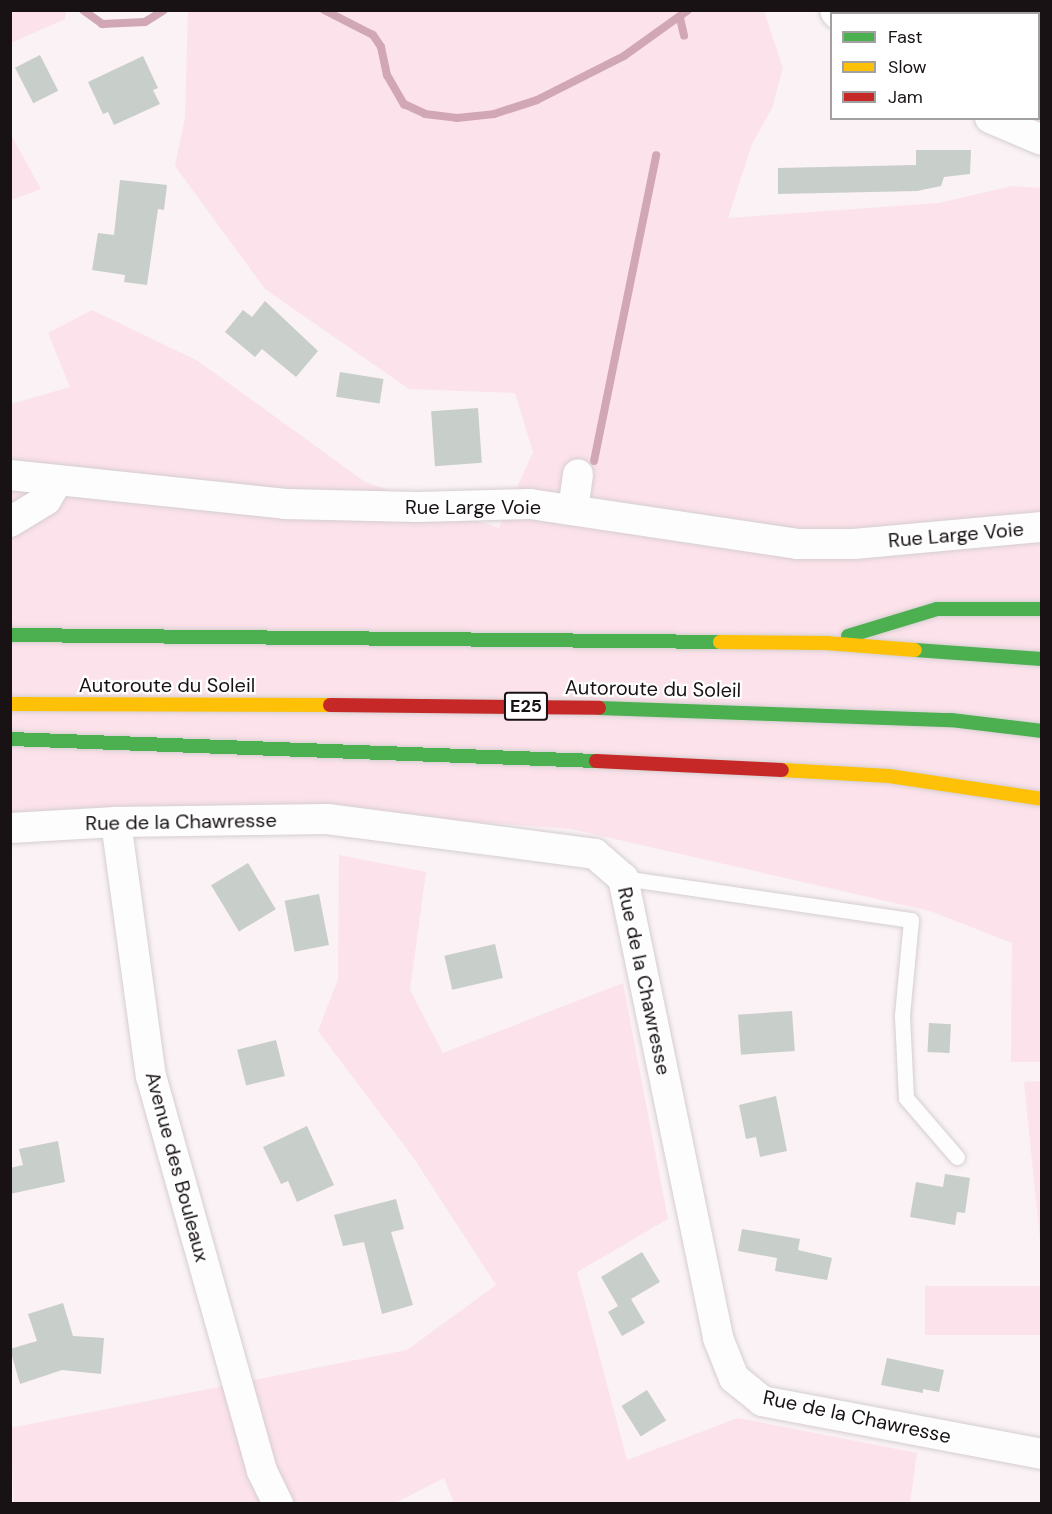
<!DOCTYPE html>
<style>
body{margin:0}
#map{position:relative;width:1052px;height:1514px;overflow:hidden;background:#faf2f4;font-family:"DM Sans",sans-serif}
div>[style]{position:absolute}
.green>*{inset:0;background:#fce2ea;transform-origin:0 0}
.stream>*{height:8px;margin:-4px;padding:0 4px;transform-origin:4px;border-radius:4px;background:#d1a6b5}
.building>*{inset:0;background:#c8cec9;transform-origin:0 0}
.roads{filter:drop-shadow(0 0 2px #d5ced0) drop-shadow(0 0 2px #d5ced0)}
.lane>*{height:15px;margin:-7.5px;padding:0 7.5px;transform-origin:7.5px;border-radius:7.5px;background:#fefdfd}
.street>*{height:30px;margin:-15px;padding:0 15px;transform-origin:15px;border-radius:15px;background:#fefdfd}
.fast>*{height:14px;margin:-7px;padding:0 7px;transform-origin:7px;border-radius:7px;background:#4caf50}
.slow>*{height:14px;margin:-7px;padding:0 7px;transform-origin:7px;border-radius:7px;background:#ffc107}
.jam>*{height:14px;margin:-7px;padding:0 7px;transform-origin:7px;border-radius:7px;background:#c62828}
span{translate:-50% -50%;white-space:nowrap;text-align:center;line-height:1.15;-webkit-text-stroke:4.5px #fff;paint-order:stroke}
.shield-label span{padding:2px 4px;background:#fff;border:2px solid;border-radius:4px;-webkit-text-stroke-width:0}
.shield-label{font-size:18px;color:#181214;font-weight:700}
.street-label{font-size:20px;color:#181214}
.frame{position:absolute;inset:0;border:12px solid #181214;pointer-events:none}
.legend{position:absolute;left:830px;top:12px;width:210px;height:108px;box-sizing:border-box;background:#fff;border:2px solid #a3a0a1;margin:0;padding:8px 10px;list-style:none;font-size:18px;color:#181214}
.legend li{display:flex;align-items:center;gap:12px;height:30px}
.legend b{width:30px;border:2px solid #a3a0a1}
</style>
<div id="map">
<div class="green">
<i style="clip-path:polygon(11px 10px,66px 11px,65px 19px,11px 43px)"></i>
<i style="clip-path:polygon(188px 11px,764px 11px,783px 68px,772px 108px,752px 144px,728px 218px,939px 203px,1012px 186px,1041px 188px,1041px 1062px,1011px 1062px,1012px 943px,930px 911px,571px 829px,315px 810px,11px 814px,11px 404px,70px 387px,48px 333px,92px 310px,198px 361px,365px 482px,499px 528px,533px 452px,515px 393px,409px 389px,265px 289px,175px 166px,185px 118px)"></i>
<i style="clip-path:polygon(849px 11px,1041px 11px,1041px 131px,1017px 119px,1038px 118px,1038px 14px)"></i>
<i style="clip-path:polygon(11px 135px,41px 189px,11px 200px,10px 200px)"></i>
<i style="clip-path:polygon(339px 855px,426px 872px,410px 990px,443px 1053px,623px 983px,668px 1219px,577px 1272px,627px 1460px,738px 1418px,917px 1453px,910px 1503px,454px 1503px,444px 1478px,395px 1503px,14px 1504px,10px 1428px,407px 1350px,496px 1285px,413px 1157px,318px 1031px,338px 979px)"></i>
<i style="clip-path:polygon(1041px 1081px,1042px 1081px,1041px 1250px,1024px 1082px)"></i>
<i style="left:1041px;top:1286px;width:49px;height:116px;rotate:90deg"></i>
</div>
<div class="stream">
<i style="left:83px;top:10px;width:24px;rotate:36deg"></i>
<i style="left:102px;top:24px;width:43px;rotate:-2.7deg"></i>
<i style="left:145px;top:22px;width:22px;rotate:-32deg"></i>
<i style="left:324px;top:10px;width:55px;rotate:27deg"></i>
<i style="left:373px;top:35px;width:14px;rotate:56deg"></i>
<i style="left:381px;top:47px;width:29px;rotate:78deg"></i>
<i style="left:387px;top:75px;width:34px;rotate:60deg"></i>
<i style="left:404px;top:104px;width:23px;rotate:25deg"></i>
<i style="left:425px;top:114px;width:32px;rotate:7deg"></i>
<i style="left:457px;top:118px;width:37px;rotate:-6deg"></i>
<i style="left:494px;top:114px;width:45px;rotate:-18deg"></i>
<i style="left:537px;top:100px;width:97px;rotate:-26.8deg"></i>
<i style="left:624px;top:56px;width:79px;rotate:-35.7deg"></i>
<i style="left:680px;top:18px;width:18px;rotate:77deg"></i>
<i style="left:594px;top:461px;width:312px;rotate:-78.5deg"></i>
</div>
<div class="building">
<i style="left:40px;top:55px;width:40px;height:28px;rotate:63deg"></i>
<i style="clip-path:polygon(143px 56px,158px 88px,153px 90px,160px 104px,114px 125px,108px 112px,103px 114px,88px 82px)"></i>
<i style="clip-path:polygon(916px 150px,971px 150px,970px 174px,944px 177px,941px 186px,917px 191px,778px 194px,778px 168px,916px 165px)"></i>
<i style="clip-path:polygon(120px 180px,167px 185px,164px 210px,158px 209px,147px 285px,124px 282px,125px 275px,92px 270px,98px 233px,114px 235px)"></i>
<i style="clip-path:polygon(265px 301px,318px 351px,296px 377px,262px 349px,255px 357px,225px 332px,243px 310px,252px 317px)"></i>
<i style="left:340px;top:372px;width:44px;height:25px;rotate:9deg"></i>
<i style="left:478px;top:408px;width:55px;height:47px;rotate:86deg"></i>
<i style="left:248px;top:863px;width:54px;height:43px;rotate:59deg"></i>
<i style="left:319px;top:894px;width:52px;height:35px;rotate:79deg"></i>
<i style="left:495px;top:944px;width:35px;height:52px;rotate:77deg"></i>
<i style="left:792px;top:1011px;width:40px;height:54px;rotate:86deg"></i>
<i style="left:929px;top:1023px;width:22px;height:29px;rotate:3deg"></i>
<i style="left:276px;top:1040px;width:37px;height:40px;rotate:76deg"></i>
<i style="clip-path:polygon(776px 1096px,787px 1151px,760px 1157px,756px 1137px,746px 1139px,739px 1105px)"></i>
<i style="clip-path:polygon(307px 1126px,334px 1185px,297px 1202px,288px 1181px,281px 1184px,263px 1147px)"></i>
<i style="clip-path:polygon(58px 1141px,65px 1182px,10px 1194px,10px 1168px,23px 1165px,19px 1149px)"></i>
<i style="clip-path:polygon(945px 1174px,970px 1178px,965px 1213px,957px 1212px,955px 1225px,910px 1217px,916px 1182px,943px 1187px)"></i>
<i style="clip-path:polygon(396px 1199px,404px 1229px,391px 1232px,413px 1305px,382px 1314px,364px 1242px,343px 1246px,334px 1215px)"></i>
<i style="clip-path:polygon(742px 1229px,800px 1239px,798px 1250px,832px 1258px,827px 1280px,775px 1271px,777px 1258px,738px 1251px)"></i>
<i style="clip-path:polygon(642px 1252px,660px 1282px,631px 1299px,645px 1323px,622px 1336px,608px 1312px,618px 1306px,601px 1277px)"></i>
<i style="clip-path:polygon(63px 1303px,73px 1336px,104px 1338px,101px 1374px,62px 1370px,20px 1384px,10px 1349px,37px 1341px,28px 1314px)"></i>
<i style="clip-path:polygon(887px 1358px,944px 1370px,939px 1392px,923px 1389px,923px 1393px,881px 1385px)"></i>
<i style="left:647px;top:1390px;width:36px;height:30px;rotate:58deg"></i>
</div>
<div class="roads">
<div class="lane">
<i style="left:623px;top:878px;width:291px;rotate:8.3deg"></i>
<i style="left:911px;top:920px;width:96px;rotate:95.4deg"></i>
<i style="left:902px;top:1016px;width:82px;rotate:87.2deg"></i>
<i style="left:906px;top:1098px;width:78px;rotate:49.2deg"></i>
</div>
<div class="street">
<i style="left:835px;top:10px;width:4px;rotate:63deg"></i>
<i style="left:990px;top:118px;width:56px;rotate:22.9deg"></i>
<i style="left:10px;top:475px;width:277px;rotate:6deg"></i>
<i style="left:285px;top:504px;width:132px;rotate:1.3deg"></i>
<i style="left:417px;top:507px;width:113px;rotate:-1.5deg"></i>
<i style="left:530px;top:504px;width:270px;rotate:8.5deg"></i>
<i style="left:797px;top:544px;width:57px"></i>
<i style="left:854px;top:544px;width:189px;rotate:-5.2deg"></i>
<i style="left:573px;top:510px;width:36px;rotate:-82deg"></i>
<i style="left:10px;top:522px;width:42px;rotate:-31.4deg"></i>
<i style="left:46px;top:500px;width:23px;rotate:-59deg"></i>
<i style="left:116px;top:822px;width:256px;rotate:82.2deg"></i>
<i style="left:151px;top:1076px;width:410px;rotate:74.3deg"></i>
<i style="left:262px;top:1471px;width:37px;rotate:64deg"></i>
<i style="left:10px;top:828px;width:106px;rotate:-3.2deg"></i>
<i style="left:116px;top:822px;width:211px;rotate:-0.8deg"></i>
<i style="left:327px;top:819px;width:270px;rotate:7.4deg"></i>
<i style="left:595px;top:854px;width:37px;rotate:41deg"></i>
<i style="left:623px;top:878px;width:470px;rotate:78.3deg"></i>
<i style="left:718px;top:1338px;width:43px;rotate:68.2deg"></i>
<i style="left:734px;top:1378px;width:36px;rotate:39deg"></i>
<i style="left:762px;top:1401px;width:285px;rotate:10.7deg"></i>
</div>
<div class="fast">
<i style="left:10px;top:635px;width:710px;rotate:0.56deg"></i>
<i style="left:848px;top:636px;width:93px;rotate:-16.9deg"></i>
<i style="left:937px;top:609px;width:105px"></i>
<i style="left:915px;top:650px;width:127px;rotate:4.1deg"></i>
<i style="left:599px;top:708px;width:352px;rotate:2deg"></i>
<i style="left:951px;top:720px;width:92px;rotate:6.9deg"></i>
<i style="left:10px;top:739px;width:586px;rotate:2.15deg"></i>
</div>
<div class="slow">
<i style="left:720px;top:642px;width:106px;rotate:0.5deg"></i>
<i style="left:826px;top:643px;width:89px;rotate:4.5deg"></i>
<i style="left:10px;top:704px;width:320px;rotate:0.2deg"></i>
<i style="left:782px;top:770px;width:107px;rotate:3.2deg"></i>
<i style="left:889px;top:776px;width:155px;rotate:8.5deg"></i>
</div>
<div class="jam">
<i style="left:330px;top:705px;width:269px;rotate:0.6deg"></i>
<i style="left:596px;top:761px;width:186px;rotate:2.8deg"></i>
</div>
</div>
<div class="shield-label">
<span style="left:526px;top:706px">E25</span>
</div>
<div class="street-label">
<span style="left:473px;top:507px">Rue Large Voie</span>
<span style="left:956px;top:535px;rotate:-5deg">Rue Large Voie</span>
<span style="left:167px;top:685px">Autoroute du Soleil</span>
<span style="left:653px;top:689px;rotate:1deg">Autoroute du Soleil</span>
<span style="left:181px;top:822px;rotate:-1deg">Rue de la Chawresse</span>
<span style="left:644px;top:981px;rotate:78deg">Rue de la Chawresse</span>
<span style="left:177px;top:1167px;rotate:75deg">Avenue des Bouleaux</span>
<span style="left:857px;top:1417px;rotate:12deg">Rue de la Chawresse</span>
</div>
<div class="frame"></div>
<ul class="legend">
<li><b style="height:8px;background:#4caf50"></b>Fast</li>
<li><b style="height:8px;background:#ffc107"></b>Slow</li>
<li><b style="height:8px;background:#c62828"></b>Jam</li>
</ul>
</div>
